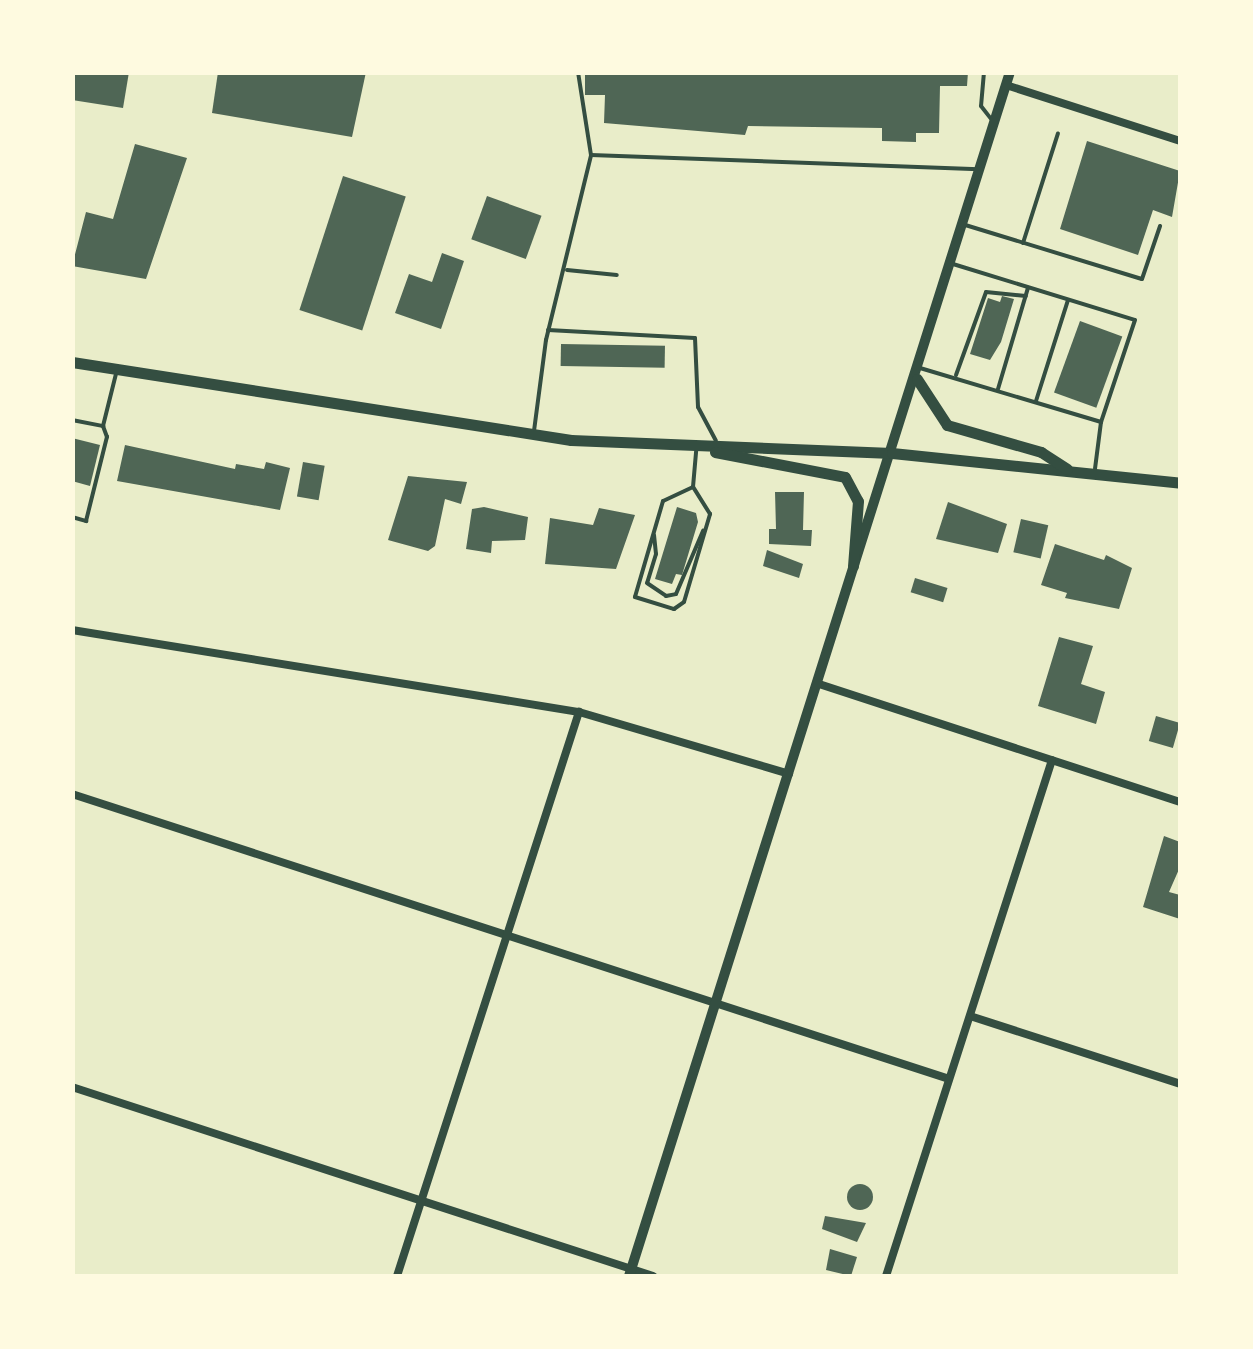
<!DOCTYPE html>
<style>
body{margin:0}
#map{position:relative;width:1253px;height:1349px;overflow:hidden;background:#e9edc9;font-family:"Zilla Slab",serif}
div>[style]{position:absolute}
.building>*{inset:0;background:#4f6655;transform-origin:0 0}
.round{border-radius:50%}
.service>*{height:4px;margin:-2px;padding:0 2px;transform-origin:2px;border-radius:2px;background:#344e41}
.minor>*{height:8px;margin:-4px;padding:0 4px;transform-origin:4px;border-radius:4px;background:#344e41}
.tertiary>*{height:10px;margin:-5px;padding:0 5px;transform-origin:5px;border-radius:5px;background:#344e41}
.secondary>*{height:11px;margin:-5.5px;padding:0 5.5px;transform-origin:5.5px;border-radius:5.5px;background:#344e41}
span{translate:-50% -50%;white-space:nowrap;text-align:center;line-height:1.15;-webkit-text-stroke:10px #fefae0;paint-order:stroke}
.frame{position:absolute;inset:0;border:75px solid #fefae0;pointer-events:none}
</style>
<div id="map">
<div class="building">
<i style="clip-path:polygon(72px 72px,129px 72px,123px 108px,72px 100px)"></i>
<i style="clip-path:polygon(218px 72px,366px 72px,352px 137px,212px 113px)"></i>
<i style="clip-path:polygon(585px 72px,968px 72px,967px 86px,940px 86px,939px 133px,916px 133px,916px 142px,882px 141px,882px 128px,748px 126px,745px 135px,604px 123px,605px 95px,585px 95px)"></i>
<i style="clip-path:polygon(1087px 141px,1180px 171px,1172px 217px,1153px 210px,1138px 255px,1060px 229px)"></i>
<i style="clip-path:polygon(135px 144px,187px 158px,146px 279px,72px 266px,86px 212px,113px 219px)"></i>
<i style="left:343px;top:176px;width:66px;height:141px;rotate:18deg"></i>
<i style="left:487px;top:196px;width:58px;height:46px;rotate:20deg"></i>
<i style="clip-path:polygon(442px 253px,464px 261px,441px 329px,395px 313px,409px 274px,432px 282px)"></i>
<i style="clip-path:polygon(1002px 296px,1014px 299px,1001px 342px,990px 360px,970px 354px,988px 298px,1000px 302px)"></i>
<i style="left:1080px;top:321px;width:45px;height:76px;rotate:20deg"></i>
<i style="left:561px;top:344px;width:104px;height:22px;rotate:1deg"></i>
<i style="clip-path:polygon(72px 438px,100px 445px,90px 486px,72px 481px)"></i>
<i style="clip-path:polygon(125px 445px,235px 469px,236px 464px,264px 469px,266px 462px,290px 468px,280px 510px,117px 481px)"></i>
<i style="left:303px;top:462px;width:22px;height:35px;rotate:10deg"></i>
<i style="clip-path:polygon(408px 476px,467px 482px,461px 504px,445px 499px,435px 546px,428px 551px,388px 540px)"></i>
<i style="clip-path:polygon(775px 492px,804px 492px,803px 530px,812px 530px,811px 546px,769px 544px,769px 529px,776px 529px)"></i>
<i style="clip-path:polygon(948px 502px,1007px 524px,998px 553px,936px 539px)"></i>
<i style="clip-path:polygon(484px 507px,528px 517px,525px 540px,492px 541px,491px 553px,466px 549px,472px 509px)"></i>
<i style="clip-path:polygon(677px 507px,696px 513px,698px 522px,682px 575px,676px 574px,672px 584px,655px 579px)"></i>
<i style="clip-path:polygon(599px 508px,635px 515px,616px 569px,545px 564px,550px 518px,593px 525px)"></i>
<i style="left:1021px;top:519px;width:28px;height:34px;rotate:13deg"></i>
<i style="clip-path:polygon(1055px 544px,1104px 560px,1106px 555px,1132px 568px,1119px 609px,1065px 598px,1067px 593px,1041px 585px)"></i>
<i style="clip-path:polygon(767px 550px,803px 564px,799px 578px,763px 566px)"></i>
<i style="left:915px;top:578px;width:34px;height:15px;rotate:17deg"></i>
<i style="clip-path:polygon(1059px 637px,1093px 646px,1081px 684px,1105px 692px,1096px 724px,1038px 706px)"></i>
<i style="left:1156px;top:716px;width:25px;height:26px;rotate:16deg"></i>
<i style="clip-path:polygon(1164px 836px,1180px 842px,1180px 867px,1169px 892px,1180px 895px,1180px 919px,1143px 907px)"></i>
<i class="round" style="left:847px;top:1184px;width:26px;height:26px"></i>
<i style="clip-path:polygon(825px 1216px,866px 1223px,857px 1242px,822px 1229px)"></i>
<i style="clip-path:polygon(830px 1249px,857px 1257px,851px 1276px,826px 1270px)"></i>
</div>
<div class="service">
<i style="left:578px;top:72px;width:84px;rotate:81.1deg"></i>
<i style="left:984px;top:72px;width:34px;rotate:95deg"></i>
<i style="left:981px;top:106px;width:16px;rotate:52deg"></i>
<i style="left:962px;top:224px;width:188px;rotate:17deg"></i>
<i style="left:1142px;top:279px;width:56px;rotate:-71.2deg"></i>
<i style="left:1023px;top:243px;width:115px;rotate:-72.3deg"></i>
<i style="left:953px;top:264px;width:190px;rotate:17.1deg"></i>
<i style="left:1135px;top:320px;width:108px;rotate:108.4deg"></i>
<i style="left:1101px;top:422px;width:47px;rotate:97.3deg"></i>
<i style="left:567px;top:270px;width:50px;rotate:5.7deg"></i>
<i style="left:548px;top:330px;width:147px;rotate:3.1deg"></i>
<i style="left:695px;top:338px;width:69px;rotate:87.5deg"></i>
<i style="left:698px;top:407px;width:38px;rotate:62deg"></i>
<i style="left:920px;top:368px;width:189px;rotate:16.6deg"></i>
<i style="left:956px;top:375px;width:88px;rotate:-70.1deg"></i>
<i style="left:986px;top:292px;width:40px;rotate:5.7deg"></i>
<i style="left:998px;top:389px;width:105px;rotate:-73.5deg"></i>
<i style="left:1036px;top:401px;width:106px;rotate:-72.4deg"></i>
<i style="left:72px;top:420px;width:32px;rotate:11deg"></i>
<i style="left:103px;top:426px;width:54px;rotate:-76deg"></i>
<i style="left:534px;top:431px;width:92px;rotate:-82.5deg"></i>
<i style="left:546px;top:340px;width:190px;rotate:-76.3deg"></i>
<i style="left:591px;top:155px;width:388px;rotate:2.1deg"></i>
<i style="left:693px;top:487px;width:33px;rotate:155deg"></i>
<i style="left:663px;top:501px;width:100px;rotate:106.3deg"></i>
<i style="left:635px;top:597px;width:41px;rotate:17.1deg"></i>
<i style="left:674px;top:609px;width:12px;rotate:-35deg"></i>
<i style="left:684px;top:602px;width:92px;rotate:-73.5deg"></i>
<i style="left:710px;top:514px;width:32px;rotate:-122deg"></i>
<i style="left:693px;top:487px;width:37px;rotate:-85deg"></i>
<i style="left:72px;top:517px;width:15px;rotate:16deg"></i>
<i style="left:86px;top:521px;width:87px;rotate:-76deg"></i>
<i style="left:107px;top:437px;width:12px;rotate:-110deg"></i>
<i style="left:654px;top:535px;width:19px;rotate:84deg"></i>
<i style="left:656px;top:554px;width:30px;rotate:107deg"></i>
<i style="left:647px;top:583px;width:23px;rotate:34deg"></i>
<i style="left:666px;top:596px;width:10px;rotate:-11deg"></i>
<i style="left:676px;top:594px;width:69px;rotate:-66.8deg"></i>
</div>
<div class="minor">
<i style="left:1006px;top:85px;width:183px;rotate:17.8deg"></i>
<i style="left:72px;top:630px;width:514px;rotate:9.19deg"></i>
<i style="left:579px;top:712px;width:219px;rotate:16.4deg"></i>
<i style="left:816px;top:683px;width:383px;rotate:18.1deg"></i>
<i style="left:72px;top:794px;width:922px;rotate:18deg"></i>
<i style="left:970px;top:1016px;width:221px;rotate:17.9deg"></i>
<i style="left:72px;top:1087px;width:611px;rotate:18.02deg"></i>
<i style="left:397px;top:1276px;width:593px;rotate:-72.12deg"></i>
<i style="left:886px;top:1276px;width:542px;rotate:-72.17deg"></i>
</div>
<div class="tertiary">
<i style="left:629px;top:1276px;width:1263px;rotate:-72.44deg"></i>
</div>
<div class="secondary">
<i style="left:72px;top:362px;width:505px;rotate:8.88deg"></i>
<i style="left:571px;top:440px;width:321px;rotate:2.3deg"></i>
<i style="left:892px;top:453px;width:290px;rotate:5.9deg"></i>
<i style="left:917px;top:379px;width:55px;rotate:56.9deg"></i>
<i style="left:947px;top:425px;width:98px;rotate:16deg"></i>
<i style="left:1041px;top:452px;width:31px;rotate:33deg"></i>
<i style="left:715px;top:452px;width:132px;rotate:10.9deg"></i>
<i style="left:845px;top:477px;width:27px;rotate:62deg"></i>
<i style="left:858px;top:501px;width:65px;rotate:94.4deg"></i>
</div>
<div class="frame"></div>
</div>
